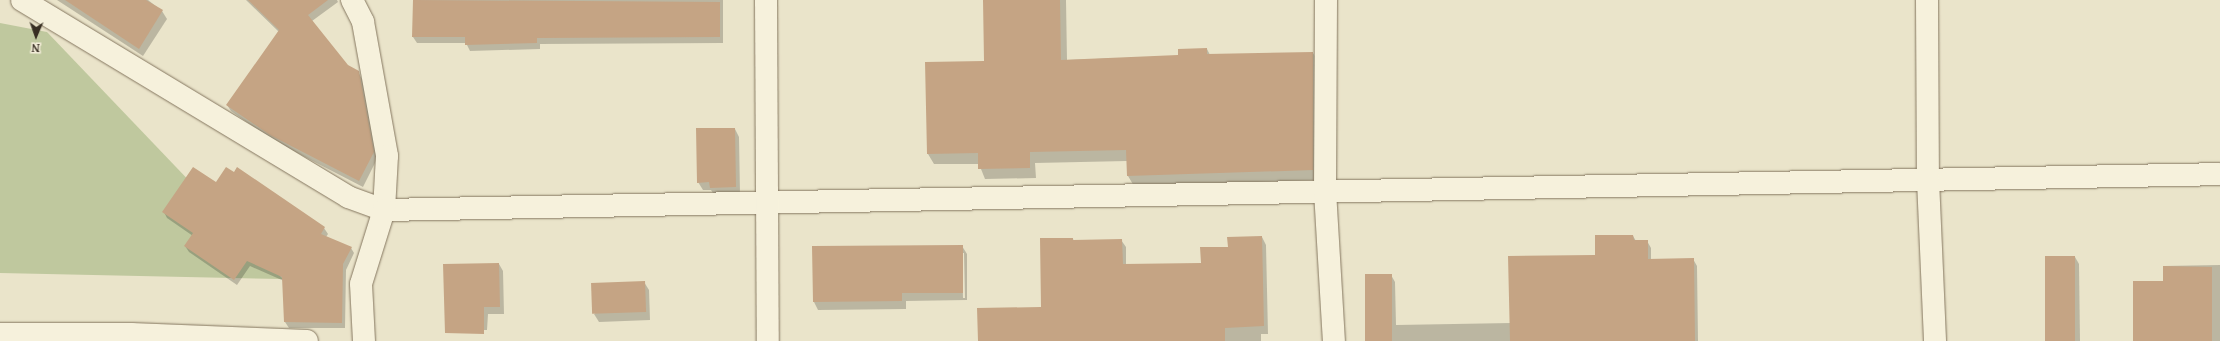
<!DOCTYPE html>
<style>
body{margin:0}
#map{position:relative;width:2220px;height:341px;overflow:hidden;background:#eae4ca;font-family:"PT Serif",serif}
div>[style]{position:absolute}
.green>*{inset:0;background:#bfc89e}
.shadow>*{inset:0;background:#0003}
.building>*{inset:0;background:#c5a484;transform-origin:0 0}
.roads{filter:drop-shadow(0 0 1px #857760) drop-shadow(0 0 1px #857760)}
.street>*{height:22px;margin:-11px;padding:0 11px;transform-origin:11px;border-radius:11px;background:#f6f1dc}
.secondary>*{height:22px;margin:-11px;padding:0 11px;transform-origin:11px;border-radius:11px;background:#f6f1dc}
span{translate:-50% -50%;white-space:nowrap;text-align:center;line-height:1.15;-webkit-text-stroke:3px #f3edd9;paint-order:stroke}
.north{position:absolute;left:16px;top:16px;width:40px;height:40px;-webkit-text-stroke:3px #f3edd9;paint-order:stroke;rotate:182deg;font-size:11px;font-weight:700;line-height:16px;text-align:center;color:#372e22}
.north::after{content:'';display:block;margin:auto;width:14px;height:18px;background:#372e22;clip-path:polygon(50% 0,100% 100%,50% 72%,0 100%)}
</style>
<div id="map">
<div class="green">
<i style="clip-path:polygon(0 23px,47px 32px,283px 279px,0 273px)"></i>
</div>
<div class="shadow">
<i style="clip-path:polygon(57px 0,148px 0,162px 11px,167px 19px,143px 56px)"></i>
<i style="clip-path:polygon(246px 0,337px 0,338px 2px,312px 21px,347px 66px,358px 72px,362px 79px,377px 159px,363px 187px,274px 141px,231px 111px,227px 105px,279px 32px)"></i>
<i style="clip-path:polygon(414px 0,723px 0,723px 43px,540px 44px,540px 49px,470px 51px,466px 43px,417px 43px,413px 37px)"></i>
<i style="clip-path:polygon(984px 0,1066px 0,1067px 60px,1179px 56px,1207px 49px,1210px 55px,1313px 53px,1319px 63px,1318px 180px,1134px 186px,1128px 176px,1127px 161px,1035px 163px,1036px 178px,985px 179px,979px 164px,934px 164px,928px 154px,985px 62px)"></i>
<i style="clip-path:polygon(735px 129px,739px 137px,740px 194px,715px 196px,711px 190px,703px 190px,698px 182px)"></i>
<i style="clip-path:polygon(216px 184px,324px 228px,328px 234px,326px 237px,351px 248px,354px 253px,346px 270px,345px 328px,289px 328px,285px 322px,284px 281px,250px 266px,237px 285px,189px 252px,185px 246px,193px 236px,167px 218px,164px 212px)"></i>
<i style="clip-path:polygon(1633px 236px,1636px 241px,1647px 241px,1651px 248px,1651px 260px,1693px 259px,1697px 266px,1698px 341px,1367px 341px,1391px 275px,1395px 282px,1396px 325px,1511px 323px,1596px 256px)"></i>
<i style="clip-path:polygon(1262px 237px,1266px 245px,1268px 334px,1261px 334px,1261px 341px,979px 341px,1042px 308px,1073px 239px,1074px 241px,1121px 240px,1126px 247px,1126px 265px,1202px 264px,1229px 248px)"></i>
<i style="clip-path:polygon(evenodd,962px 246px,967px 254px,967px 300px,906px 301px,906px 309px,818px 310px,814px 302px,962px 246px,962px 253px,964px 253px,965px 298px,963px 298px,962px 253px)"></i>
<i style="clip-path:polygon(2075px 257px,2079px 264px,2080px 341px,2047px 341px)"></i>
<i style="clip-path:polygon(499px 264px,503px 271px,504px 314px,488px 314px,487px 330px,450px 330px)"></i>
<i style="clip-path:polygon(2220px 265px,2220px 341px,2134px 341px,2164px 282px,2164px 266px)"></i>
<i style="clip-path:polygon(644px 282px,649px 290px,650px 320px,599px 322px,594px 314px)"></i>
</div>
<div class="building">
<i style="clip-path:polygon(65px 0,146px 0,163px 10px,139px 49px)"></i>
<i style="clip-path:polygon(248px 0,328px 0,308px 15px,348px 65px,359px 71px,374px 152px,359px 181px,270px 135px,226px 105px,279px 30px)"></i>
<i style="clip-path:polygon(413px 0,720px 2px,720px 37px,537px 38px,537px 43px,465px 45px,465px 37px,412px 37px)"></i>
<i style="clip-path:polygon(983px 0,1060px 0,1061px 60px,1178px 55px,1178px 49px,1207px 48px,1207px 54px,1313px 52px,1313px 170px,1127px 176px,1126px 150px,1030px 152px,1030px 168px,978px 169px,978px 153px,927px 154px,925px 62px,984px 61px)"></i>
<i style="clip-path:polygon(696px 128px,735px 128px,736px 187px,710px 188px,709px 182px,697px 183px)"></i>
<i style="clip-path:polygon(193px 167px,216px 182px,226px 167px,234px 172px,237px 167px,325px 227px,321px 234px,352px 247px,343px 264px,342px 323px,284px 322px,282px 277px,247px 261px,234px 280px,184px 246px,193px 233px,162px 212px)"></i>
<i style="clip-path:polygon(1595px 235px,1633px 235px,1634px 240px,1648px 240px,1648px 259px,1694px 258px,1695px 341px,1510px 341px,1508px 256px,1595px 255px)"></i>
<i style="clip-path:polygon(1262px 236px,1264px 326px,1225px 328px,1225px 341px,978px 341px,977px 308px,1041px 307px,1040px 238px,1073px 238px,1073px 240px,1122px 239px,1123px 264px,1201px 263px,1200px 247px,1228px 247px,1227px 237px)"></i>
<i style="clip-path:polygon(963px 245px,963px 293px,902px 293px,902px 301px,813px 302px,812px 246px)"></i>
<i style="left:2045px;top:256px;width:30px;height:85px"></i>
<i style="clip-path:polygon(499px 263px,500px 307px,484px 307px,484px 334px,445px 333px,443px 264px)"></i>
<i style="clip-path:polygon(2163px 266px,2212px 267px,2212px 341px,2133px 341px,2133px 281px,2163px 281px)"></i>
<i style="left:1365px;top:274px;width:27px;height:67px"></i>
<i style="left:645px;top:281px;width:31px;height:54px;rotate:88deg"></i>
</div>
<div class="roads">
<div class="street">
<i style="left:22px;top:0;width:381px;rotate:31.1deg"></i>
<i style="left:348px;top:197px;width:38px;rotate:20deg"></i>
<i style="left:384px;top:210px;width:1836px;rotate:-1.12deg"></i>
<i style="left:352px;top:0;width:25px;rotate:63deg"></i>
<i style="left:363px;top:22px;width:136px;rotate:79.8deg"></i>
<i style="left:387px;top:156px;width:54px;rotate:93.2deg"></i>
<i style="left:384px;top:210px;width:77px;rotate:107.3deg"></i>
<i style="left:361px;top:284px;width:57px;rotate:87deg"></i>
<i style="left:1326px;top:0;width:191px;rotate:90.3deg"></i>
<i style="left:1325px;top:191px;width:150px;rotate:86.6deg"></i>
<i style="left:1927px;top:0;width:180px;rotate:89.7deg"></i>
<i style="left:1928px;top:180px;width:161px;rotate:87.5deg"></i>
<i style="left:0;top:334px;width:131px"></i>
<i style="left:131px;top:334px;width:176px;rotate:2.3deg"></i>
</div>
<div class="secondary">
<i style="left:766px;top:0;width:341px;rotate:89.7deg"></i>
</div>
</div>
<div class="north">N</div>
</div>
